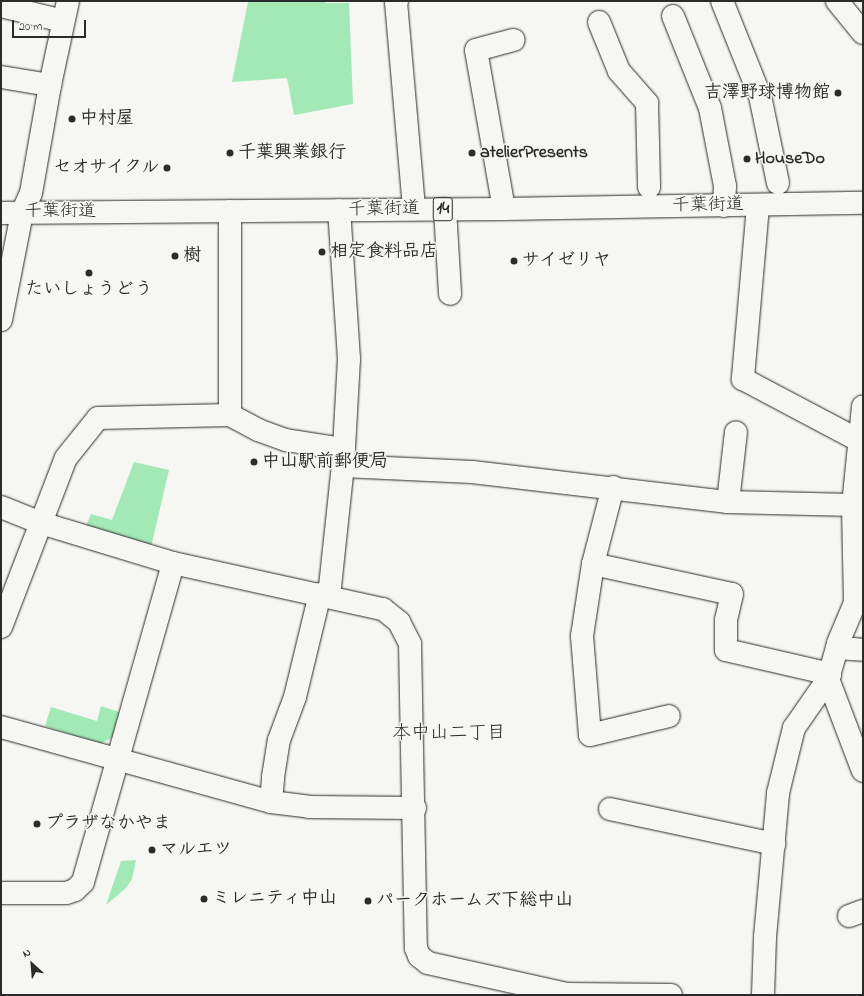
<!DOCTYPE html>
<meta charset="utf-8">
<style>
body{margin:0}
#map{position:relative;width:864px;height:996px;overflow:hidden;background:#f6f6f2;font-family:"Indie Flower","Klee One",sans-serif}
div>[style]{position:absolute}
.green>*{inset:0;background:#a2e9b6}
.roads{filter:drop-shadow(0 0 1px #2b2b2b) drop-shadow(0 0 1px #2b2b2b)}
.minor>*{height:22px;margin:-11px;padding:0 11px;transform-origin:11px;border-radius:11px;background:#f6f6f2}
.major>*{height:22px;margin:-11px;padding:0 11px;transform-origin:11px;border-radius:11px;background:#f6f6f2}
.highway>*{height:22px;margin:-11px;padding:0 11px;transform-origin:11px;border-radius:11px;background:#f6f6f2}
.dots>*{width:11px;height:11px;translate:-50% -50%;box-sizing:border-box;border:2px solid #f6f6f2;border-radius:50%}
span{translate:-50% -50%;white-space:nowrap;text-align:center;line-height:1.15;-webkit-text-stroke:3px #f6f6f2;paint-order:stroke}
.shield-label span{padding:1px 3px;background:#f6f6f2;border:1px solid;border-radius:3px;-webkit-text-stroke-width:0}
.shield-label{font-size:17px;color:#2b2b2b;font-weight:700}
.poi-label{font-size:18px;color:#2b2b2b;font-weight:700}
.right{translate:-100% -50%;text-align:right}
.left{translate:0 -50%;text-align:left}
.street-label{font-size:18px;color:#2b2b2b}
.neighbourhood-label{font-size:19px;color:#2b2b2b}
.frame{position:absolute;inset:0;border:2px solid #2b2b2b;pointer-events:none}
.north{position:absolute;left:12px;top:944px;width:40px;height:40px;-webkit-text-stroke:3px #f6f6f2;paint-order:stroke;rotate:334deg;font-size:11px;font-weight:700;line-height:16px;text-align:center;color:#2b2b2b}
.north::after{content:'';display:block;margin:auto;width:14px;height:18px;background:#2b2b2b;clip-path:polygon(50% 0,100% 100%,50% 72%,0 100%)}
.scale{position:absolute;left:12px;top:20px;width:74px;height:18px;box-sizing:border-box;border:2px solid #2b2b2b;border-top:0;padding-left:5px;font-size:12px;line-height:14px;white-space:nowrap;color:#2b2b2b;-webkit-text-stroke:3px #f6f6f2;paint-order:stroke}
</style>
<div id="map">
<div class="green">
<i style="clip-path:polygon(325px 1px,326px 3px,349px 3px,353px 104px,294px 115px,287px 78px,232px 82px,248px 2px)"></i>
<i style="clip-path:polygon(134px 462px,169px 470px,151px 547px,85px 529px,91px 514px,112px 520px)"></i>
<i style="clip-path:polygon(101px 706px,119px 712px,113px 737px,100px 744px,45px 726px,51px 707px,97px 721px)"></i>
<i style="clip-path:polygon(136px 860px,132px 879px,126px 888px,106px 905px,121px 861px)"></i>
</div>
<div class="roads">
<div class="minor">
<i style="left:397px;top:1px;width:1px;rotate:135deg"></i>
<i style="left:396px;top:2px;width:208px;rotate:85deg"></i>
<i style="left:722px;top:1px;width:102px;rotate:68.2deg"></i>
<i style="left:760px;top:96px;width:89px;rotate:78.3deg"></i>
<i style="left:837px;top:1px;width:41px;rotate:50.9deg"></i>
<i style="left:1px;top:6px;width:64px;rotate:13.6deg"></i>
<i style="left:673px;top:16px;width:99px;rotate:68.1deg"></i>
<i style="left:710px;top:108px;width:79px;rotate:79.1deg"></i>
<i style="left:725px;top:186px;width:20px;rotate:93deg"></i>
<i style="left:599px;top:22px;width:53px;rotate:67.8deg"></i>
<i style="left:619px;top:71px;width:43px;rotate:48.8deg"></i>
<i style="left:647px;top:103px;width:84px;rotate:88.6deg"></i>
<i style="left:1px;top:77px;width:50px;rotate:9.3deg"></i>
<i style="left:758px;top:206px;width:174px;rotate:95deg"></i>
<i style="left:743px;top:379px;width:130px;rotate:27.9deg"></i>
<i style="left:445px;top:209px;width:85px;rotate:86.6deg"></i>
<i style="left:504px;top:209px;width:161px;rotate:-100deg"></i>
<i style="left:476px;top:50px;width:39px;rotate:-15deg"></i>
<i style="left:230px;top:211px;width:204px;rotate:90deg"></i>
<i style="left:230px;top:415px;width:32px;rotate:28deg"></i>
<i style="left:258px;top:430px;width:30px;rotate:20deg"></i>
<i style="left:286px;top:440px;width:58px;rotate:9deg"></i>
<i style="left:22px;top:213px;width:22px;rotate:-66deg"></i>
<i style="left:31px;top:193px;width:110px;rotate:-80deg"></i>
<i style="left:50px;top:85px;width:86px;rotate:-77.9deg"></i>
<i style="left:343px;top:466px;width:129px;rotate:2.7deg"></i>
<i style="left:472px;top:472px;width:258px;rotate:6.7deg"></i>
<i style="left:728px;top:502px;width:125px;rotate:1.4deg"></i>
<i style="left:613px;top:487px;width:80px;rotate:104.6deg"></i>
<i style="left:593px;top:564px;width:142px;rotate:12.2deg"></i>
<i style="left:732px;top:594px;width:27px;rotate:103deg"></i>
<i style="left:726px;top:620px;width:30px;rotate:90deg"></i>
<i style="left:726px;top:650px;width:107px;rotate:13deg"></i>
<i style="left:728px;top:502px;width:70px;rotate:-83.5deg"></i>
<i style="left:1px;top:507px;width:43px;rotate:21.8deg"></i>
<i style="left:41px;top:523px;width:138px;rotate:16.9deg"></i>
<i style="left:173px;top:563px;width:215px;rotate:12.4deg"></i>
<i style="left:383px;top:609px;width:21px;rotate:39deg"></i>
<i style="left:399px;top:622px;width:25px;rotate:63deg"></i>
<i style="left:410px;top:644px;width:304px;rotate:88.9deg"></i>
<i style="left:416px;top:948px;width:9px;rotate:69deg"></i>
<i style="left:419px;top:956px;width:11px;rotate:38deg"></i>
<i style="left:428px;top:963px;width:142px;rotate:12.6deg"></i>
<i style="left:567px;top:994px;width:104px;rotate:0.6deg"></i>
<i style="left:593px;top:564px;width:73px;rotate:98.7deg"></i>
<i style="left:582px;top:636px;width:99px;rotate:85.4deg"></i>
<i style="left:590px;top:735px;width:81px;rotate:-13.5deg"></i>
<i style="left:329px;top:596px;width:131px;rotate:-83.9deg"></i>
<i style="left:343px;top:466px;width:107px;rotate:-86.8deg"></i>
<i style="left:349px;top:359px;width:149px;rotate:-93.8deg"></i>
<i style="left:1px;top:627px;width:181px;rotate:-69deg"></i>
<i style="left:66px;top:458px;width:51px;rotate:-51.3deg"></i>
<i style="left:98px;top:418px;width:132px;rotate:-1.3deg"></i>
<i style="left:837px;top:648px;width:26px;rotate:4deg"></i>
<i style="left:828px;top:679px;width:98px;rotate:69.2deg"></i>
<i style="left:1px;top:727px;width:280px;rotate:15.5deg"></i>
<i style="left:271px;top:802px;width:38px;rotate:7deg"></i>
<i style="left:309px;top:807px;width:106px;rotate:0.5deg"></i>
<i style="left:271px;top:802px;width:25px;rotate:-85deg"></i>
<i style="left:273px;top:777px;width:37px;rotate:-81deg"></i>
<i style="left:279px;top:740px;width:46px;rotate:-69.6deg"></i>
<i style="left:295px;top:697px;width:106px;rotate:-76.4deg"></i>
<i style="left:610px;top:809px;width:168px;rotate:12deg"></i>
<i style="left:1px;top:893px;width:65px"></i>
<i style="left:66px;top:893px;width:9px;rotate:-18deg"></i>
<i style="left:75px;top:890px;width:11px;rotate:-45deg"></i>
<i style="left:83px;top:882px;width:331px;rotate:-74.2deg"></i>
<i style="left:849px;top:916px;width:15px;rotate:-20deg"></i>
<i style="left:763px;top:995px;width:58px;rotate:-88deg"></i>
<i style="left:765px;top:937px;width:145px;rotate:-84.8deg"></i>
<i style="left:778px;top:793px;width:67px;rotate:-76.2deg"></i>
<i style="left:794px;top:728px;width:60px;rotate:-55.2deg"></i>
<i style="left:828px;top:679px;width:37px;rotate:-74deg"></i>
<i style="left:838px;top:643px;width:43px;rotate:-67deg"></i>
<i style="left:855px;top:603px;width:98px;rotate:-91.2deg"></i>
<i style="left:853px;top:505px;width:99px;rotate:-84.2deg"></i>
</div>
<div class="major">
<i style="left:1px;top:320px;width:109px;rotate:-78.9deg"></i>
</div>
<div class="highway">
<i style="left:1px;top:213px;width:503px;rotate:-0.46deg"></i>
<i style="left:504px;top:209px;width:359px;rotate:-1deg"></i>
</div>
</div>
<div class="dots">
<i style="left:838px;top:93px;background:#2b2b2b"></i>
<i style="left:72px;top:119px;background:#2b2b2b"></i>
<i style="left:230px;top:153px;background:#2b2b2b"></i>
<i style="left:472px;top:153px;background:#2b2b2b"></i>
<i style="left:747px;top:159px;background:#2b2b2b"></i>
<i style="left:167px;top:168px;background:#2b2b2b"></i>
<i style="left:322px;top:252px;background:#2b2b2b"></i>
<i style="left:175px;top:256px;background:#2b2b2b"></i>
<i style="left:514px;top:261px;background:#2b2b2b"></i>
<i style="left:89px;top:273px;background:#2b2b2b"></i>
<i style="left:254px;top:462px;background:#2b2b2b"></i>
<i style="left:37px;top:824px;background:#2b2b2b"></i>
<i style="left:152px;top:850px;background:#2b2b2b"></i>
<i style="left:204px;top:899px;background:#2b2b2b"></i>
<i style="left:368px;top:901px;background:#2b2b2b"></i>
</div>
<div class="shield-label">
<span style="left:443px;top:209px">14</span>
</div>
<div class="poi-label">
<span class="right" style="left:830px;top:93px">吉澤野球博物館</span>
<span class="left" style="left:80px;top:119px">中村屋</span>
<span class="left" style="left:238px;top:153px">千葉興業銀行</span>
<span class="left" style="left:480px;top:153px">atelierPresents</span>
<span class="left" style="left:755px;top:159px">HouseDo</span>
<span class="right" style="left:159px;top:168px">セオサイクル</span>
<span class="left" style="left:330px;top:252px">相定食料品店</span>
<span class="left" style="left:183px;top:256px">樹</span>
<span class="left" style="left:522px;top:261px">サイゼリヤ</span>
<span style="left:89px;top:290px">たいしょうどう</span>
<span class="left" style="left:262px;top:462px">中山駅前郵便局</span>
<span class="left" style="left:45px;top:824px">プラザなかやま</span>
<span class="left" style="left:160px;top:850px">マルエツ</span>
<span class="left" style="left:212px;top:899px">ミレニティ中山</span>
<span class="left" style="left:376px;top:901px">パークホームズ下総中山</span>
</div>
<div class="street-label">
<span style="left:708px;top:206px;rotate:-1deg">千葉街道</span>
<span style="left:384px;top:210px;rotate:-1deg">千葉街道</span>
<span style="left:60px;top:212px">千葉街道</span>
</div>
<div class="neighbourhood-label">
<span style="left:449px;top:734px">本中山二丁目</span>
</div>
<div class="frame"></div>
<div class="north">N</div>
<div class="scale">20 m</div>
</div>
